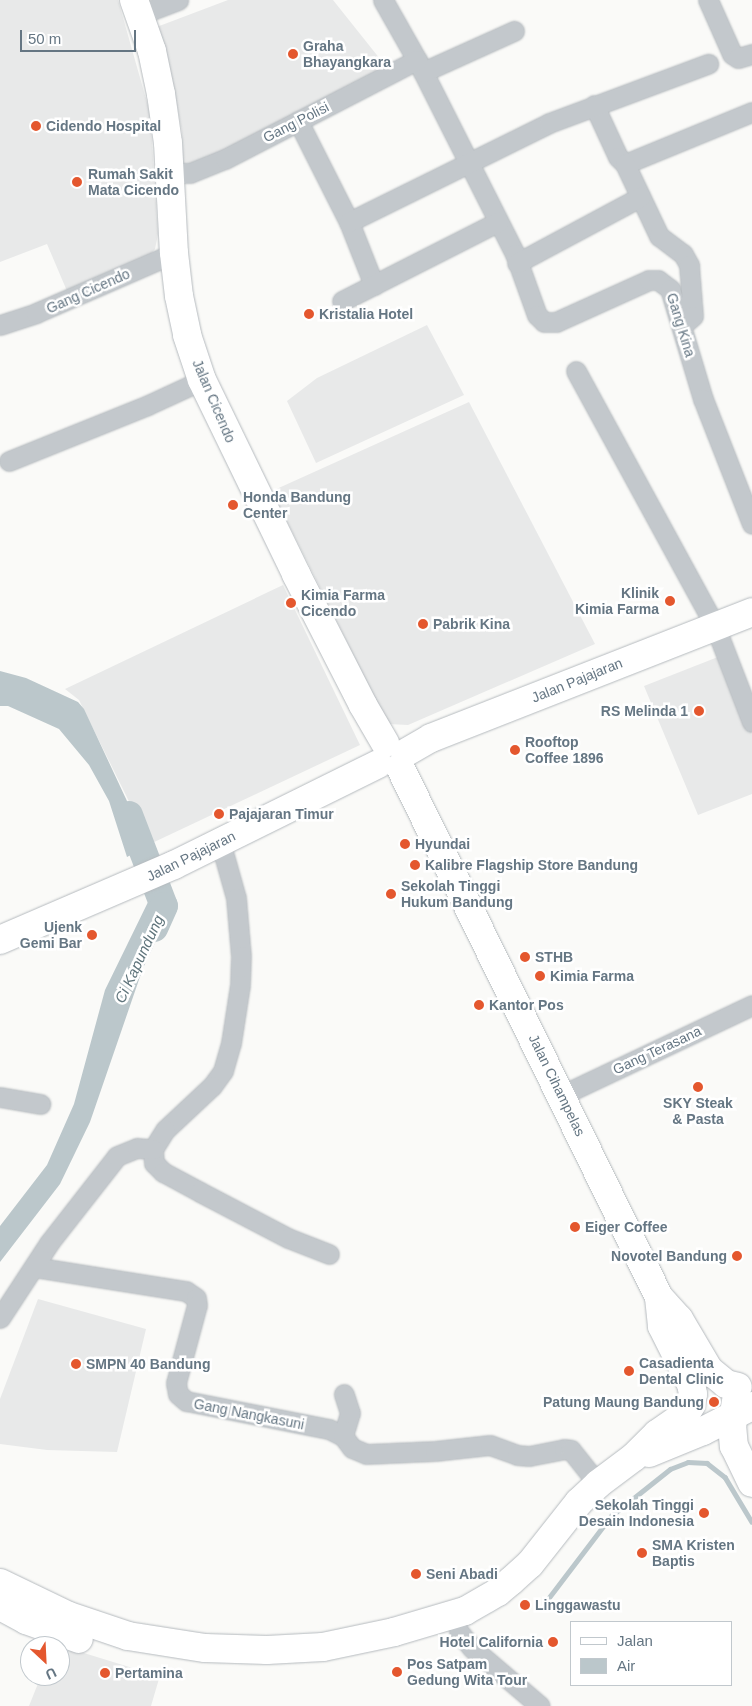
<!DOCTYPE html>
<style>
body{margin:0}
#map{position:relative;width:752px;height:1706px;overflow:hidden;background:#fafaf8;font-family:Arial,sans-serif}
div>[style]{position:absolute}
.built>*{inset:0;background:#e8e9e9}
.water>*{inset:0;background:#bbc7cb}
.stream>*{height:4.5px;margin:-2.25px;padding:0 2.25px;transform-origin:2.25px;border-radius:2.25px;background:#bbc7cb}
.river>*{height:28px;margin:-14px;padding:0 14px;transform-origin:14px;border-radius:14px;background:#bbc7cb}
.roads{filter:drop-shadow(0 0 1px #b5babe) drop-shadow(0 0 1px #b5babe)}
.street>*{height:19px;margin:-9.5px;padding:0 9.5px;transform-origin:9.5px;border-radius:9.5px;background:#c3c8cc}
.primary>*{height:28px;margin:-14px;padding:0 14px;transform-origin:14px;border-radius:14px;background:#fff}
.dots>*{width:14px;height:14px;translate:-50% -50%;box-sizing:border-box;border:2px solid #fff;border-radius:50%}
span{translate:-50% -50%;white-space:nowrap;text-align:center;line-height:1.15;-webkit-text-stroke:5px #fff;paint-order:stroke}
.poi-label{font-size:14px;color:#657683;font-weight:700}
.left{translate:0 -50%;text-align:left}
.right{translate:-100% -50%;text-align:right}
.street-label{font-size:14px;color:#657683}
.water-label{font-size:15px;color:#60757c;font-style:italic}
.legend{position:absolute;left:570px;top:1621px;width:162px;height:65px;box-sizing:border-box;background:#fff;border:1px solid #c1c8cd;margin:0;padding:6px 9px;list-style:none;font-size:15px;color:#657683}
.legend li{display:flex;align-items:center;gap:10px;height:25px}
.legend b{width:25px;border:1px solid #c1c8cd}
.north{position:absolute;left:20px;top:1636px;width:50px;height:50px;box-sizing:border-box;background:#fff;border:1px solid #c1c8cd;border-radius:50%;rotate:155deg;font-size:14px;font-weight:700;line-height:20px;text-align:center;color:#657683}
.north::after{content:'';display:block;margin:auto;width:18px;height:22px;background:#e4572e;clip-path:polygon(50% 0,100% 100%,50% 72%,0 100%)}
.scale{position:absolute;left:20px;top:30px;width:116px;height:22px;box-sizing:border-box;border:2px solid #657683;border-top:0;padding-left:6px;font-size:15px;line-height:18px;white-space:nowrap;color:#657683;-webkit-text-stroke:4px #fff;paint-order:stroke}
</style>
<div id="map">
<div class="built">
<i style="clip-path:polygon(0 0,118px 0,150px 113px,158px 234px,155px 249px,149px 256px,67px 291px,47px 244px,0 262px)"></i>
<i style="clip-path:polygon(228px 0,333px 0,388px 69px,225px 154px,183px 167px,182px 132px,178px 110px,168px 65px,154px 28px)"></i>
<i style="clip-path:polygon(427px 325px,464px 395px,316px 463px,287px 401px,317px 378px)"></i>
<i style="clip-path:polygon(469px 402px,595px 644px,408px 725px,388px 724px,272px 491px)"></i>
<i style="clip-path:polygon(283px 585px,360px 745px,150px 844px,79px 700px,65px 689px)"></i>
<i style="clip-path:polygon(723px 655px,752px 735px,752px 794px,698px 815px,644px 686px)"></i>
<i style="clip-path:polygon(38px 1299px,146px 1329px,117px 1452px,47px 1450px,0 1444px,0 1399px)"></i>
<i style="clip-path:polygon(54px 1641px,71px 1649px,152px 1674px,161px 1672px,151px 1706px,29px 1706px,41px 1676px,60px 1676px,60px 1646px,52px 1646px)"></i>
</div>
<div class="water">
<i style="clip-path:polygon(0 671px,26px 678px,78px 702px,84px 709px,148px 846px,127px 857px,109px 801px,89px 765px,59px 729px,8px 706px,0 706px)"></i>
<i style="clip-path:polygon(171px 889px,166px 920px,143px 968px,90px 1122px,60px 1184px,0 1262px,0 1226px,47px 1165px,74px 1104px,105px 990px,149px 900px)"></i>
</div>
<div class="stream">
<i style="left:547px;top:1600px;width:106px;rotate:-52.7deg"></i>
<i style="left:611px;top:1516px;width:75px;rotate:-38.5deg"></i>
<i style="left:670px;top:1469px;width:19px;rotate:-21deg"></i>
<i style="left:688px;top:1462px;width:19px;rotate:3deg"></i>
<i style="left:707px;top:1463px;width:23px;rotate:38deg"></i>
<i style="left:725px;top:1477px;width:52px;rotate:59deg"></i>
</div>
<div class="river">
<i style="left:129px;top:815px;width:97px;rotate:69deg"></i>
<i style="left:164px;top:906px;width:24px;rotate:114deg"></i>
</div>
<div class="roads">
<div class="street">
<i style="left:383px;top:0;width:69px;rotate:60.5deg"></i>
<i style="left:417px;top:60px;width:217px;rotate:63.2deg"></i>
<i style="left:515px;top:254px;width:65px;rotate:70.2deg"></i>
<i style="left:537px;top:315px;width:10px;rotate:45deg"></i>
<i style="left:544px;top:322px;width:12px"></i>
<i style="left:556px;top:322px;width:102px;rotate:-24.3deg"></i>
<i style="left:649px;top:280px;width:9px"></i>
<i style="left:658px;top:280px;width:15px;rotate:37deg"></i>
<i style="left:670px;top:289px;width:115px;rotate:73.3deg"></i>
<i style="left:703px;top:399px;width:134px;rotate:68.6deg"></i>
<i style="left:708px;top:0;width:59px;rotate:66deg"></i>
<i style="left:732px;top:54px;width:7px;rotate:34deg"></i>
<i style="left:738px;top:58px;width:15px;rotate:-16deg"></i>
<i style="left:139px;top:15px;width:42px;rotate:-21deg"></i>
<i style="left:423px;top:72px;width:100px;rotate:-24.3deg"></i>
<i style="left:594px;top:105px;width:57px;rotate:65.2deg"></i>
<i style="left:618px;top:157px;width:10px;rotate:45deg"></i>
<i style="left:625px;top:164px;width:137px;rotate:-22.3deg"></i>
<i style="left:298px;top:121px;width:113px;rotate:63.2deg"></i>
<i style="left:349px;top:222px;width:68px;rotate:68.4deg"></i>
<i style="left:625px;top:164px;width:80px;rotate:64.7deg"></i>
<i style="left:659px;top:236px;width:30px;rotate:37deg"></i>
<i style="left:683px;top:254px;width:13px;rotate:61deg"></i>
<i style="left:689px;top:265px;width:51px;rotate:85.5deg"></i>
<i style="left:693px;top:316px;width:15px;rotate:138deg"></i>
<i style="left:171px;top:173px;width:19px"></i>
<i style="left:190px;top:173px;width:38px;rotate:-22deg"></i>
<i style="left:225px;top:159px;width:216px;rotate:-27.3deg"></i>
<i style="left:349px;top:222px;width:223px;rotate:-26.3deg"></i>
<i style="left:549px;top:123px;width:170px;rotate:-20.4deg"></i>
<i style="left:517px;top:263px;width:140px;rotate:-28.2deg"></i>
<i style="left:342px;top:301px;width:175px;rotate:-26.9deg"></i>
<i style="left:0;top:325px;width:38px;rotate:-18deg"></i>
<i style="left:36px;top:313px;width:150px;rotate:-23.5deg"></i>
<i style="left:576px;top:371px;width:290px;rotate:61.4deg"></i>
<i style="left:715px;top:626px;width:103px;rotate:68.9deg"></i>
<i style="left:9px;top:461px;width:150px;rotate:-21.9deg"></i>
<i style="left:148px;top:405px;width:60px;rotate:-24.8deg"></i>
<i style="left:220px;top:841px;width:59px;rotate:74.3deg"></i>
<i style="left:236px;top:898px;width:58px;rotate:85.1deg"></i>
<i style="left:241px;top:956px;width:29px;rotate:92deg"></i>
<i style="left:240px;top:985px;width:59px;rotate:98.8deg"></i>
<i style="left:231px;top:1043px;width:29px;rotate:106deg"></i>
<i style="left:223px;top:1071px;width:19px;rotate:126deg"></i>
<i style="left:212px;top:1086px;width:64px;rotate:136.9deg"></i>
<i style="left:165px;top:1130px;width:22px;rotate:122deg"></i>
<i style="left:153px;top:1149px;width:14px;rotate:86deg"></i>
<i style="left:154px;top:1163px;width:13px;rotate:45deg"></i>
<i style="left:163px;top:1172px;width:42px;rotate:28.4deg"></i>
<i style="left:200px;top:1192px;width:99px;rotate:27.6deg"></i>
<i style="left:288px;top:1238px;width:44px;rotate:21.3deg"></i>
<i style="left:562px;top:1095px;width:210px;rotate:-25.3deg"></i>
<i style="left:0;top:1097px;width:41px;rotate:9.9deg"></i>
<i style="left:34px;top:1267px;width:154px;rotate:9deg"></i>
<i style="left:186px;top:1291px;width:12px;rotate:35deg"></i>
<i style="left:196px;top:1298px;width:7px;rotate:82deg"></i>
<i style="left:197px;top:1305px;width:81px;rotate:105.1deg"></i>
<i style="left:176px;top:1383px;width:11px;rotate:80deg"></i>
<i style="left:178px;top:1394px;width:11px;rotate:41deg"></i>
<i style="left:186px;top:1401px;width:146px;rotate:11.1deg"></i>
<i style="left:329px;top:1429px;width:16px;rotate:27deg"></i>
<i style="left:343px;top:1436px;width:15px;rotate:53deg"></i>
<i style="left:352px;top:1448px;width:15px;rotate:23deg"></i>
<i style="left:366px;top:1454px;width:69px;rotate:-2.5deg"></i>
<i style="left:435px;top:1451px;width:55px;rotate:-6.2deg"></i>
<i style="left:490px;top:1445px;width:29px;rotate:20deg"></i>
<i style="left:517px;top:1455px;width:12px;rotate:5deg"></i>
<i style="left:529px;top:1456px;width:36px;rotate:-11deg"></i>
<i style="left:564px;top:1449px;width:7px;rotate:8deg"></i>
<i style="left:571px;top:1450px;width:43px;rotate:51.5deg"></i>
<i style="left:0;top:1318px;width:90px;rotate:-56.8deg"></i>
<i style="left:49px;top:1243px;width:110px;rotate:-52deg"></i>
<i style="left:117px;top:1156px;width:22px;rotate:-22deg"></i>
<i style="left:137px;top:1148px;width:16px;rotate:4deg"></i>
<i style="left:343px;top:1436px;width:24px;rotate:-73deg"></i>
<i style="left:350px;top:1413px;width:20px;rotate:-108deg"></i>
<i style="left:459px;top:1632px;width:21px;rotate:51deg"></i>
<i style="left:472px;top:1648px;width:89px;rotate:40.5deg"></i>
</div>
<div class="primary">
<i style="left:134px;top:0;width:54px;rotate:70.6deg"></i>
<i style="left:152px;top:51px;width:44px;rotate:78.2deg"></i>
<i style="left:161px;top:94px;width:49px;rotate:81.9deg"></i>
<i style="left:168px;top:143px;width:110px;rotate:86.9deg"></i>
<i style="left:174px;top:253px;width:43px;rotate:83.4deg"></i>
<i style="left:179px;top:296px;width:40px;rotate:78deg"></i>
<i style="left:187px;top:335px;width:47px;rotate:71.6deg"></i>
<i style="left:202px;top:380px;width:216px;rotate:64.1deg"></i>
<i style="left:296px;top:574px;width:147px;rotate:62.9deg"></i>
<i style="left:363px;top:705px;width:44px;rotate:59.9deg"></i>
<i style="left:405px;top:753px;width:30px;rotate:-30deg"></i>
<i style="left:431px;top:738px;width:345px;rotate:-21.4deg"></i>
<i style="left:400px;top:767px;width:590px;rotate:63.96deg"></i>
<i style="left:659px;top:1297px;width:30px;rotate:48deg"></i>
<i style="left:679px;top:1319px;width:59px;rotate:59.5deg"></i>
<i style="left:709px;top:1370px;width:22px;rotate:39deg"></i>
<i style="left:726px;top:1384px;width:12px;rotate:14deg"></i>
<i style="left:0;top:940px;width:189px;rotate:-23.3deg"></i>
<i style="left:174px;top:865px;width:228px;rotate:-26.3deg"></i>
<i style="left:736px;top:1401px;width:24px;rotate:99deg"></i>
<i style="left:732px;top:1425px;width:21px;rotate:85deg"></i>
<i style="left:734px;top:1446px;width:41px;rotate:64.1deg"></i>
<i style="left:649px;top:1453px;width:58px;rotate:-22.2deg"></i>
<i style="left:703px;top:1431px;width:55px;rotate:-27deg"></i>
<i style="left:0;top:1583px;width:76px;rotate:25.6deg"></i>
<i style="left:69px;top:1616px;width:62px;rotate:18.7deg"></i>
<i style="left:128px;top:1636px;width:78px;rotate:8.9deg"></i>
<i style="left:205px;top:1648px;width:62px;rotate:1.8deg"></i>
<i style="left:267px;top:1650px;width:56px;rotate:-3.1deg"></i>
<i style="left:323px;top:1647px;width:73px;rotate:-11.9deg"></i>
<i style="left:394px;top:1632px;width:74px;rotate:-16.5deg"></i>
<i style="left:465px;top:1611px;width:38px;rotate:-30deg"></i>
<i style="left:498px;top:1592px;width:17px;rotate:-40deg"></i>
<i style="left:511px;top:1581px;width:25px;rotate:-42deg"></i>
<i style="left:530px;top:1564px;width:79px;rotate:-51.7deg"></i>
<i style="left:579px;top:1502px;width:26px;rotate:-43deg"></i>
<i style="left:598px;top:1484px;width:45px;rotate:-36.9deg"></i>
<i style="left:634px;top:1457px;width:33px;rotate:-45deg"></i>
<i style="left:657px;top:1434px;width:35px;rotate:-35deg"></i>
<i style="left:686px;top:1414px;width:10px;rotate:-61deg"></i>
<i style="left:691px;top:1405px;width:11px;rotate:-80deg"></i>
<i style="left:693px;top:1394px;width:10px;rotate:-101deg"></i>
<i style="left:691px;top:1384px;width:65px;rotate:-116.6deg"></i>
<i style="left:662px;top:1326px;width:29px;rotate:-96deg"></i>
<i style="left:0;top:1606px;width:30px;rotate:28deg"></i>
<i style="left:26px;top:1620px;width:56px;rotate:19.7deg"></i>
</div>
</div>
<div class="dots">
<i style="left:293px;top:54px;background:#e4572e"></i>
<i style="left:36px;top:126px;background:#e4572e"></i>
<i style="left:77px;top:182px;background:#e4572e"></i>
<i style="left:309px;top:314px;background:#e4572e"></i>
<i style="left:233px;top:505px;background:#e4572e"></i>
<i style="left:670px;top:601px;background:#e4572e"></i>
<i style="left:291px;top:603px;background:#e4572e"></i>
<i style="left:423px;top:624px;background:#e4572e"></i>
<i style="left:699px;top:711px;background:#e4572e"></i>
<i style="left:515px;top:750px;background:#e4572e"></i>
<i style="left:219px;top:814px;background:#e4572e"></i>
<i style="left:405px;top:844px;background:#e4572e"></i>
<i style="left:415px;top:865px;background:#e4572e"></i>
<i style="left:391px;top:894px;background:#e4572e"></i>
<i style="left:92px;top:935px;background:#e4572e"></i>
<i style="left:525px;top:957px;background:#e4572e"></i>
<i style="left:540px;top:976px;background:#e4572e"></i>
<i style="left:479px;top:1005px;background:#e4572e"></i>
<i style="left:698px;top:1087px;background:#e4572e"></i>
<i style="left:575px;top:1227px;background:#e4572e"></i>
<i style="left:737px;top:1256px;background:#e4572e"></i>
<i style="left:76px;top:1364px;background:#e4572e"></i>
<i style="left:629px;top:1371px;background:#e4572e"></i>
<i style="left:714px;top:1402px;background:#e4572e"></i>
<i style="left:704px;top:1513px;background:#e4572e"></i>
<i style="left:642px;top:1553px;background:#e4572e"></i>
<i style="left:416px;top:1574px;background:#e4572e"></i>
<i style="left:525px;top:1605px;background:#e4572e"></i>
<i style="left:553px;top:1642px;background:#e4572e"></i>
<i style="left:397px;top:1672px;background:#e4572e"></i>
<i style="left:105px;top:1673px;background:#e4572e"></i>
</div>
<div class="poi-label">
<span class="left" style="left:303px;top:54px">Graha<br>Bhayangkara</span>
<span class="left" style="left:46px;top:126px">Cidendo Hospital</span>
<span class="left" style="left:88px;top:182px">Rumah Sakit<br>Mata Cicendo</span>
<span class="left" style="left:319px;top:314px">Kristalia Hotel</span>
<span class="left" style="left:243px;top:505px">Honda Bandung<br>Center</span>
<span class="right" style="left:659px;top:601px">Klinik<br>Kimia Farma</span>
<span class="left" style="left:301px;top:603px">Kimia Farma<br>Cicendo</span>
<span class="left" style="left:433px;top:624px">Pabrik Kina</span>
<span class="right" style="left:688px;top:711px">RS Melinda 1</span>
<span class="left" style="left:525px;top:750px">Rooftop<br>Coffee 1896</span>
<span class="left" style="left:229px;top:814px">Pajajaran Timur</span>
<span class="left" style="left:415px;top:844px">Hyundai</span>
<span class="left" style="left:425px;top:865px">Kalibre Flagship Store Bandung</span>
<span class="left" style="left:401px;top:894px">Sekolah Tinggi<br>Hukum Bandung</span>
<span class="right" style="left:82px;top:935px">Ujenk<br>Gemi Bar</span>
<span class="left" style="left:535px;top:957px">STHB</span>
<span class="left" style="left:550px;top:976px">Kimia Farma</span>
<span class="left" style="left:489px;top:1005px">Kantor Pos</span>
<span style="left:698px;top:1111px">SKY Steak<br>&amp; Pasta</span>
<span class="left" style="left:585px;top:1227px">Eiger Coffee</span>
<span class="right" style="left:727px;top:1256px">Novotel Bandung</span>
<span class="left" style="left:639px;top:1371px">Casadienta<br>Dental Clinic</span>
<span class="left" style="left:86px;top:1364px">SMPN 40 Bandung</span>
<span class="right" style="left:704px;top:1402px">Patung Maung Bandung</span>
<span class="right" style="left:694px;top:1513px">Sekolah Tinggi<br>Desain Indonesia</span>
<span class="left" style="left:652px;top:1553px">SMA Kristen<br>Baptis</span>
<span class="left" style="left:426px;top:1574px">Seni Abadi</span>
<span class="left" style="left:535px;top:1605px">Linggawastu</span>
<span class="right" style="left:543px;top:1642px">Hotel California</span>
<span class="left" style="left:407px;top:1672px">Pos Satpam<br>Gedung Wita Tour</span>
<span class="left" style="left:115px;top:1673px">Pertamina</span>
</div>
<div class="street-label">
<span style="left:296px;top:122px;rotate:-27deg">Gang Polisi</span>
<span style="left:88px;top:291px;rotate:-24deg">Gang Cicendo</span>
<span style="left:681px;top:325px;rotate:73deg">Gang Kina</span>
<span style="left:214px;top:401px;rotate:67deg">Jalan Cicendo</span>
<span style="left:577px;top:680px;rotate:-22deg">Jalan Pajajaran</span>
<span style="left:191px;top:856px;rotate:-26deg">Jalan Pajajaran</span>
<span style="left:657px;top:1050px;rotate:-25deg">Gang Terasana</span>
<span style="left:557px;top:1085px;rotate:64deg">Jalan Cihampelas</span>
<span style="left:249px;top:1414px;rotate:11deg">Gang Nangkasuni</span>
</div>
<div class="water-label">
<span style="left:139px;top:959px;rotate:-65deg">Ci Kapundung</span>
</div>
<ul class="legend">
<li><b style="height:6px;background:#fff"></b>Jalan</li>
<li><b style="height:14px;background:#bbc7cb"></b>Air</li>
</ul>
<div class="north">U</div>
<div class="scale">50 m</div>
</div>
